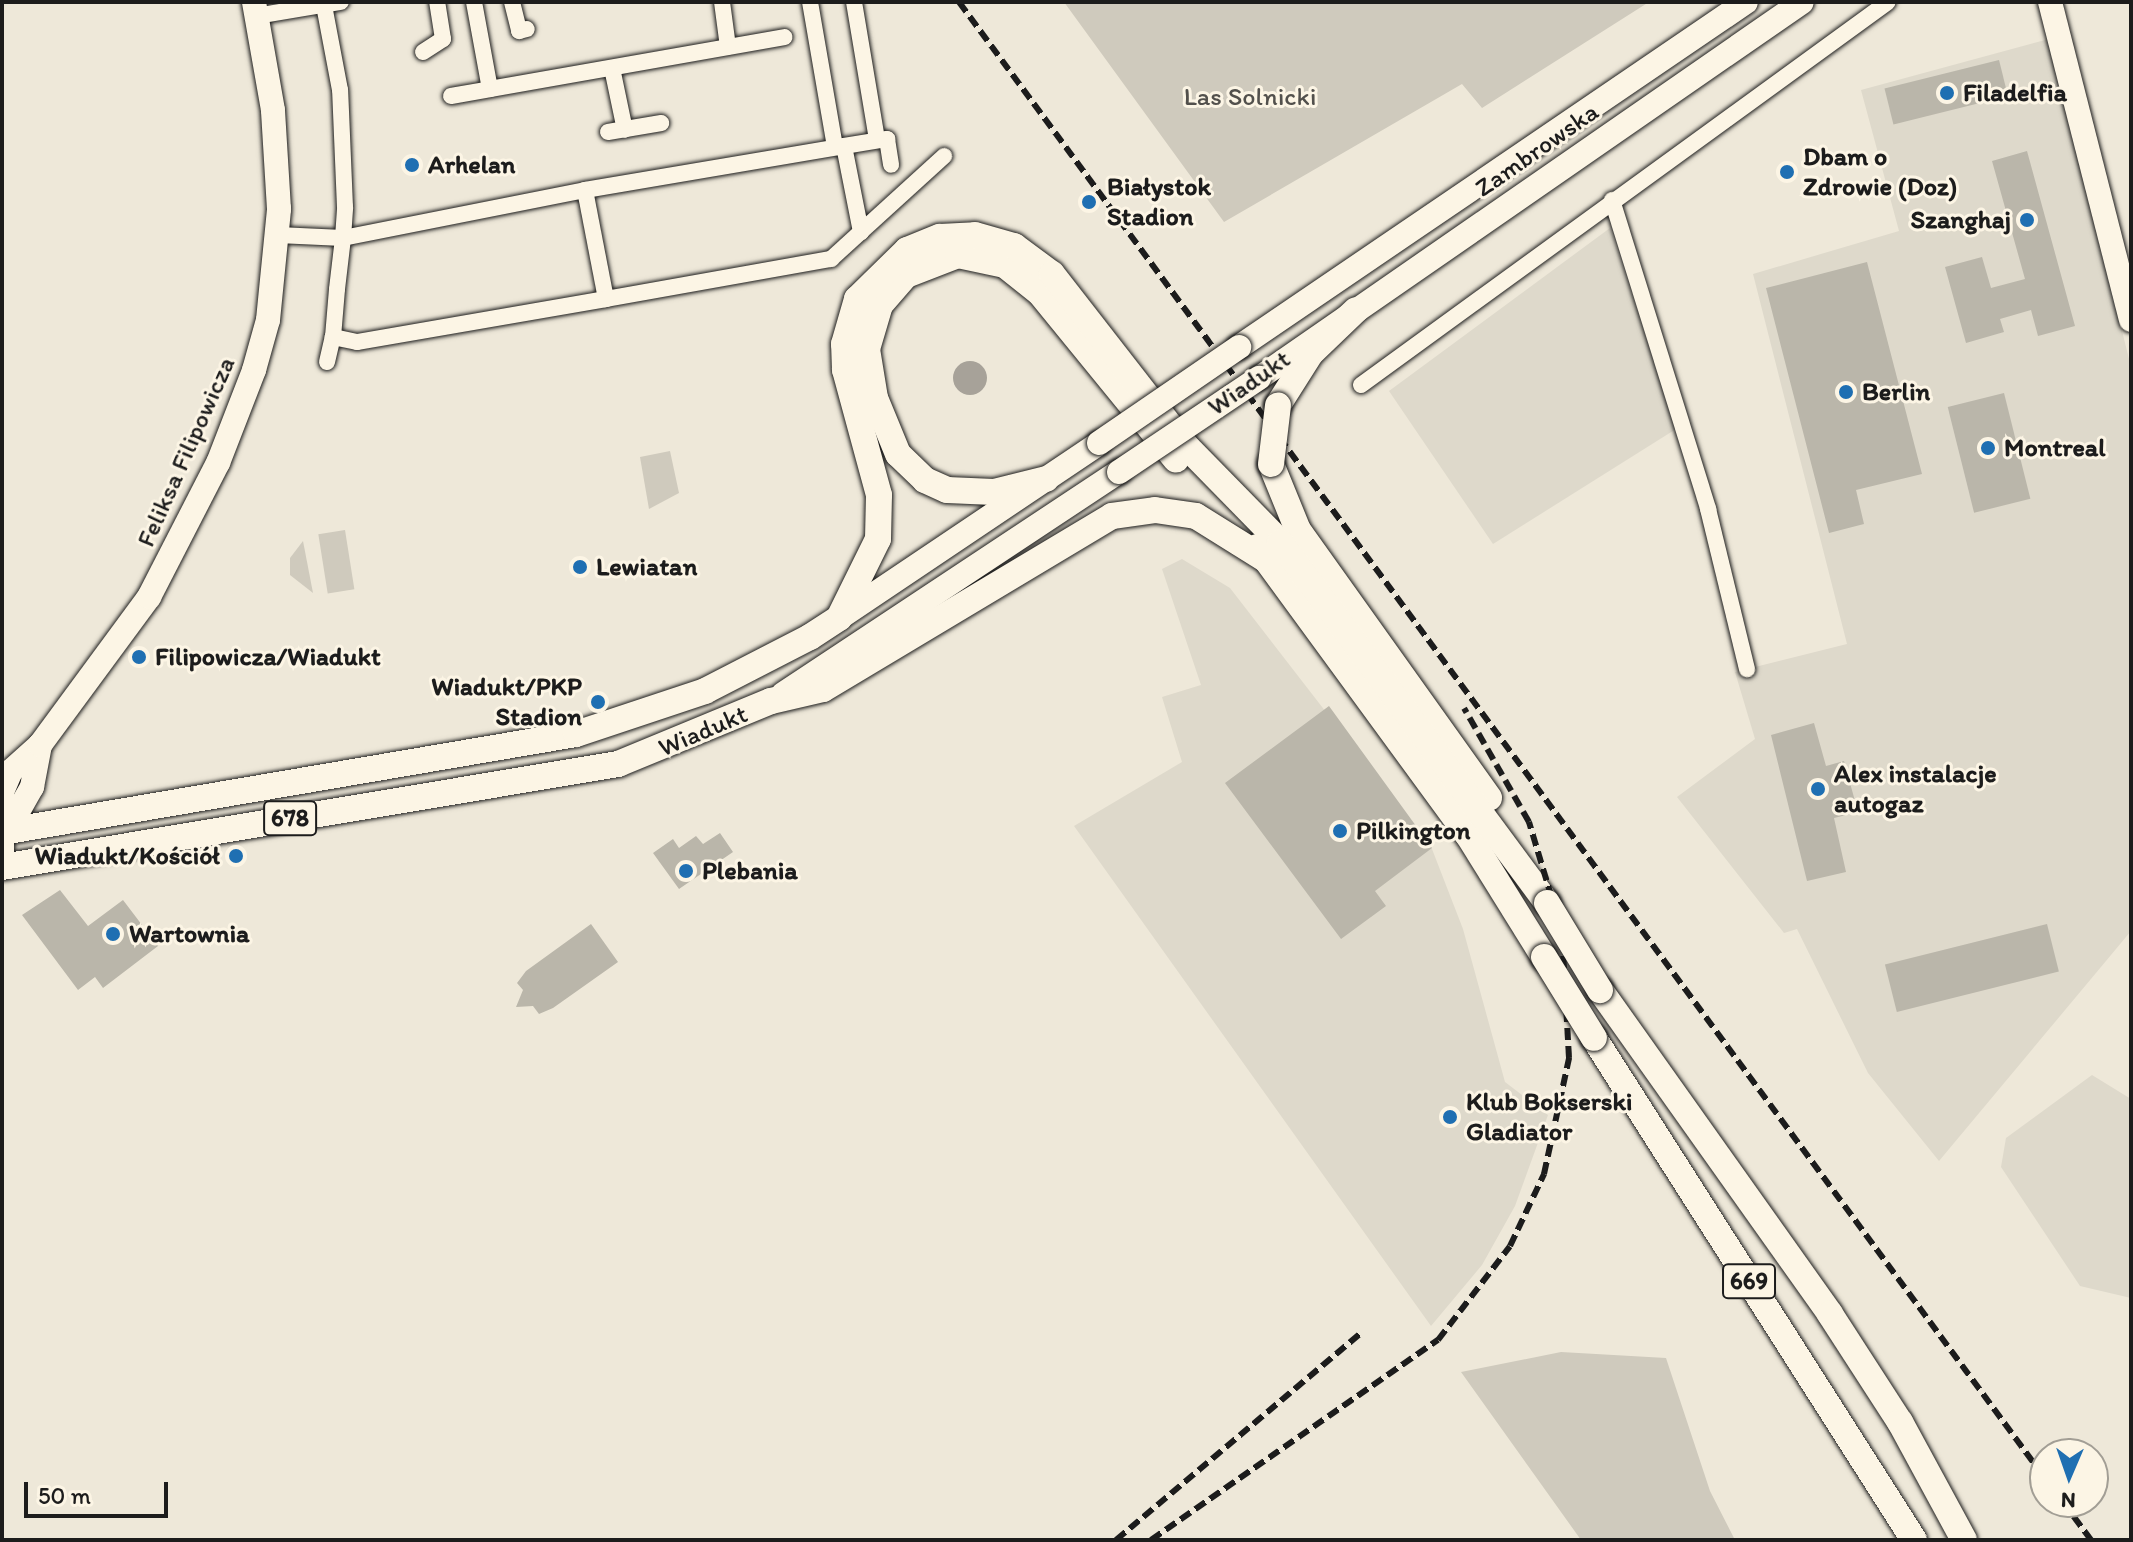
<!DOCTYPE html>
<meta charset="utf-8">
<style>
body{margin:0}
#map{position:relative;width:2133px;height:1542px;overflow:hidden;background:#eee8d9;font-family:Itim,sans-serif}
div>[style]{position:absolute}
.built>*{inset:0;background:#ded9cb}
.green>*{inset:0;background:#cfcabd;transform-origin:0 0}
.water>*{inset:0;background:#a7a299}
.round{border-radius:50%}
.building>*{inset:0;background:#bab6aa;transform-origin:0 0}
.roads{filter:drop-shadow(0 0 2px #1c1c1c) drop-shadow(0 0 2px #1c1c1c)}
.street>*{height:16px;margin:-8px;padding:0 8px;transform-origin:8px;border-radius:8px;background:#fcf5e5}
.secondary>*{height:24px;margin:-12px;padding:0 12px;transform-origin:12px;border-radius:12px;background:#fcf5e5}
.primary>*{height:26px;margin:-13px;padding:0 13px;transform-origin:13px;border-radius:13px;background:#fcf5e5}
.rail>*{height:6px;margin-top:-3px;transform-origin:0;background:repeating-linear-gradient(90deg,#1c1c1c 0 12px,transparent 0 18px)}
.bridges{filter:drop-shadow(0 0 2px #1c1c1c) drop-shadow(0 0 2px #1c1c1c)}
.secondary-bridge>*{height:24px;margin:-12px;padding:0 12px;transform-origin:12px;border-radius:12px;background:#fcf5e5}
.primary-bridge>*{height:26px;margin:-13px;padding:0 13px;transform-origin:13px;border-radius:13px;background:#fcf5e5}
.dots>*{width:22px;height:22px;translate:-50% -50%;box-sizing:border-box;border:4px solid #fcf5e5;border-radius:50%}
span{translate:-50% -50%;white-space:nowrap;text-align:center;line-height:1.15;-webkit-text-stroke:6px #fcf5e5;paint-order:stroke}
.shield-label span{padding:2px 6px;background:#fcf5e5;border:2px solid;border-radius:6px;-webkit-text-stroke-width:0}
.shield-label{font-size:24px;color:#1c1c1c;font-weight:700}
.poi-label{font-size:26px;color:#1c1c1c;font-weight:700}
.left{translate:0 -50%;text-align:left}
.right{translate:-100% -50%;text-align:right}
.park-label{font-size:26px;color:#52504c}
.street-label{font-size:26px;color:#1c1c1c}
.frame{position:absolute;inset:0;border:4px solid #1c1c1c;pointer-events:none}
.north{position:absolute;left:2029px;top:1438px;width:80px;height:80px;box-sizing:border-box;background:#fcf5e5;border:2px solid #a29e95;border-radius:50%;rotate:182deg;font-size:22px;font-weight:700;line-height:32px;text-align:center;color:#1c1c1c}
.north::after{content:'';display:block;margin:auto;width:28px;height:36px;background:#1f6fb2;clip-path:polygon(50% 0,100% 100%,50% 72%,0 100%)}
.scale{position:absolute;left:24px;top:1482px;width:144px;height:36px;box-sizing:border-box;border:4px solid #1c1c1c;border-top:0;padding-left:10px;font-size:24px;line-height:28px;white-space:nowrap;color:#1c1c1c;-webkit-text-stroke:6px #fcf5e5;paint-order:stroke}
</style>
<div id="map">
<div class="built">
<i style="clip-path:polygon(2049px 39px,2131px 367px,2131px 931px,1939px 1161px,1868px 1073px,1797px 929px,1784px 933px,1677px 797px,1755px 739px,1735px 672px,1847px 644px,1753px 274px,1899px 231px,1861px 90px)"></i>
<i style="clip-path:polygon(1610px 228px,1676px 429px,1493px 544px,1389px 391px)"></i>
<i style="clip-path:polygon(1182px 559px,1230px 588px,1432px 849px,1463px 929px,1505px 1082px,1548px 1115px,1515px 1206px,1482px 1265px,1431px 1326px,1074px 826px,1182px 762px,1162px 697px,1201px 685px,1162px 569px)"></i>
<i style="clip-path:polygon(2092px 1075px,2131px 1099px,2131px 1298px,2080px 1286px,2001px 1167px,2006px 1138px)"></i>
</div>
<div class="green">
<i style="clip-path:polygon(1064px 2px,1649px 2px,1482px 108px,1462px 84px,1224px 222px)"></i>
<i style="clip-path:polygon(670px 451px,679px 493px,649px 509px,640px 457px)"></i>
<i style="left:345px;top:530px;width:60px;height:27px;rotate:81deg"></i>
<i style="clip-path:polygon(303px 541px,313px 593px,290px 575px,290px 558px)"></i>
<i style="clip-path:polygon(1561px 1352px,1666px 1358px,1710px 1491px,1735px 1540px,1581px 1540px,1461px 1372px)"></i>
</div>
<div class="water">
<i class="round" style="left:953px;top:361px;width:34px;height:34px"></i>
</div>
<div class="building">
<i style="left:1999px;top:60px;width:37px;height:118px;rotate:76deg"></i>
<i style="clip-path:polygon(2027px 151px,2075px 326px,2038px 336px,2031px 310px,2000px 319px,2004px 332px,1966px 343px,1945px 267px,1982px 257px,1991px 288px,2025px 279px,1992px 161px)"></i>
<i style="clip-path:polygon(1867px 262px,1922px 474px,1856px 490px,1864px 524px,1829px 533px,1766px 288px)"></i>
<i style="left:2004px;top:393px;width:109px;height:58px;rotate:76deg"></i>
<i style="clip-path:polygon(1329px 706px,1432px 848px,1375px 891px,1386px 906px,1341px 939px,1225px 783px)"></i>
<i style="clip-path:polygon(1814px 723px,1826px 766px,1844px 761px,1858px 812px,1834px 818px,1846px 872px,1807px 881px,1771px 735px)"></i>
<i style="clip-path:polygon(720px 833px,733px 852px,679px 889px,653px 853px,673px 839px,679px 848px,696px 836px,703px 844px)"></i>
<i style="clip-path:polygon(60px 890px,88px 926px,123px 900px,158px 946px,103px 988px,95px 977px,78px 990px,22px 915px)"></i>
<i style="clip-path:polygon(591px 924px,618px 962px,553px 1008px,539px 1014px,533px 1006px,516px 1007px,523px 990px,517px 983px,526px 971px)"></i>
<i style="left:2047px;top:924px;width:49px;height:167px;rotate:76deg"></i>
</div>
<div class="roads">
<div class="street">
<i style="left:474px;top:2px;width:88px;rotate:79.6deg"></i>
<i style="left:490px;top:89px;width:299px;rotate:-10deg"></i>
<i style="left:512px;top:2px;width:30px;rotate:76deg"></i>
<i style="left:519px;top:31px;width:8px;rotate:-14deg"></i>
<i style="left:722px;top:2px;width:45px;rotate:82.4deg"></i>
<i style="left:810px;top:2px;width:147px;rotate:80.2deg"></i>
<i style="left:854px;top:2px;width:140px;rotate:80.5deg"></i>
<i style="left:256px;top:16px;width:86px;rotate:-9.4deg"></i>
<i style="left:423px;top:52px;width:24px;rotate:-33deg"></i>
<i style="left:443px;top:39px;width:37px;rotate:-99deg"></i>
<i style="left:612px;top:68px;width:63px;rotate:78.2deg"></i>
<i style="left:451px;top:96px;width:40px;rotate:-10deg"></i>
<i style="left:608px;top:132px;width:54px;rotate:-9.6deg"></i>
<i style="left:844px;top:146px;width:44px;rotate:-9.2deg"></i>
<i style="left:887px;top:139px;width:26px;rotate:81deg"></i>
<i style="left:585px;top:190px;width:263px;rotate:-9.6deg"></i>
<i style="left:844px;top:146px;width:88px;rotate:78.8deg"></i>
<i style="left:1612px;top:200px;width:324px;rotate:72.7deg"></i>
<i style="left:1708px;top:509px;width:165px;rotate:76.3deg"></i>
<i style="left:278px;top:235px;width:65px;rotate:2.6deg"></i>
<i style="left:343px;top:238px;width:247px;rotate:-11.2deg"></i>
<i style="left:585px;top:190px;width:111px;rotate:79.1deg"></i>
<i style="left:606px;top:299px;width:253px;rotate:170.2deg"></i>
<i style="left:357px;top:342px;width:25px;rotate:-168deg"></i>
<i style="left:333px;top:337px;width:48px;rotate:-85.2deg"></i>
<i style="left:337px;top:289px;width:51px;rotate:-83.3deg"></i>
<i style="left:343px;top:238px;width:31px;rotate:-86deg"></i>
<i style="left:345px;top:207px;width:117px;rotate:-92.4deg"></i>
<i style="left:340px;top:90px;width:86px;rotate:-100.7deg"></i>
<i style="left:606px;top:299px;width:229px;rotate:-10.1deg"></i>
<i style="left:831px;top:259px;width:153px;rotate:-42.3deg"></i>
<i style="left:327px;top:362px;width:26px;rotate:-77deg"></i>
<i style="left:1361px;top:385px;width:651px;rotate:-36.01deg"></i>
</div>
<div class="secondary">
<i style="left:2050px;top:2px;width:328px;rotate:75.7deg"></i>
<i style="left:1239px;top:347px;width:613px;rotate:-34.23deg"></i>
<i style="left:1259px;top:378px;width:660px;rotate:-34.7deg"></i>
<i style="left:839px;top:618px;width:313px;rotate:-33.9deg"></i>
<i style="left:783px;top:694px;width:403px;rotate:-33.5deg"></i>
<i style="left:7px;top:831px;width:51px;rotate:-60.4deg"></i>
<i style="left:32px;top:787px;width:43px;rotate:-79.2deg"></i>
<i style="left:2px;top:854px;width:62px;rotate:-90deg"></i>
<i style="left:2px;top:792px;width:23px;rotate:-67deg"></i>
<i style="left:11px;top:771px;width:39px;rotate:-42deg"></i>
<i style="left:40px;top:745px;width:184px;rotate:-53.6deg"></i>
<i style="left:149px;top:597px;width:151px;rotate:-62.8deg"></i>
<i style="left:218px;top:463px;width:100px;rotate:-68.8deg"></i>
<i style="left:254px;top:370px;width:52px;rotate:-74.4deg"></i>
<i style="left:268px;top:320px;width:112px;rotate:-84.3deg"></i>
<i style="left:279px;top:209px;width:99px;rotate:-93.5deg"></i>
<i style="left:273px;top:110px;width:110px;rotate:-100deg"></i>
</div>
<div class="primary">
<i style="left:1278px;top:405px;width:62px;rotate:-57.6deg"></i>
<i style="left:1311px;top:353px;width:62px;rotate:-43.7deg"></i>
<i style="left:1271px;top:464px;width:71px;rotate:67.8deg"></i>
<i style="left:1298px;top:530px;width:329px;rotate:54.5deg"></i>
<i style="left:1046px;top:479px;width:54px;rotate:166deg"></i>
<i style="left:994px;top:492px;width:47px;rotate:-177.6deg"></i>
<i style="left:947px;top:490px;width:24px;rotate:-156deg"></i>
<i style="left:925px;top:480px;width:37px;rotate:-136deg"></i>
<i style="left:898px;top:454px;width:61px;rotate:-112.3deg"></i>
<i style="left:875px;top:398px;width:50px;rotate:-99.3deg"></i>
<i style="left:867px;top:349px;width:46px;rotate:-73.5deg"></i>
<i style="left:880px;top:305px;width:40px;rotate:-49deg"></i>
<i style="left:906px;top:275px;width:56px;rotate:-21deg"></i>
<i style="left:958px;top:255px;width:48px;rotate:12deg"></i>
<i style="left:1005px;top:265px;width:45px;rotate:38.7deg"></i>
<i style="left:1040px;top:293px;width:215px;rotate:50.8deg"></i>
<i style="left:1257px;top:547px;width:357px;rotate:53.8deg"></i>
<i style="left:1468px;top:835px;width:144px;rotate:58.1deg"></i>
<i style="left:2px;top:832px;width:582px;rotate:-9.69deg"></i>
<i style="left:576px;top:734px;width:136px;rotate:-18.4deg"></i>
<i style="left:705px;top:691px;width:118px;rotate:-27.2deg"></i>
<i style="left:810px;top:637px;width:35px;rotate:-33deg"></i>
<i style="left:839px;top:618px;width:88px;rotate:-63.7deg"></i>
<i style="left:878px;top:539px;width:44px;rotate:-88.7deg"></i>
<i style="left:879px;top:495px;width:130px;rotate:-105.2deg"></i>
<i style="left:845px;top:370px;width:26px;rotate:-92deg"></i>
<i style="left:844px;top:344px;width:47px;rotate:-73.9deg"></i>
<i style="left:857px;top:299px;width:70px;rotate:-44.4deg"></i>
<i style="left:907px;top:250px;width:35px;rotate:-22deg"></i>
<i style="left:940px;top:237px;width:35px;rotate:-3deg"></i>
<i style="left:975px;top:235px;width:41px;rotate:15.8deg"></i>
<i style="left:1014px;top:246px;width:47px;rotate:36.4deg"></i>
<i style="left:1052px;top:274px;width:217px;rotate:52.1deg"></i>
<i style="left:1185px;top:445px;width:136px;rotate:45.6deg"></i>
<i style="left:1280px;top:542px;width:449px;rotate:53.5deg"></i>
<i style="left:2px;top:867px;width:625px;rotate:-9.49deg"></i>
<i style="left:618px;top:764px;width:165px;rotate:-22.4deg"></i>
<i style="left:771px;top:701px;width:53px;rotate:-13deg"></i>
<i style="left:823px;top:689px;width:337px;rotate:-30.9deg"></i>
<i style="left:1112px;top:516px;width:43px;rotate:-7.9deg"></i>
<i style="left:1155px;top:510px;width:41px;rotate:8.3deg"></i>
<i style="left:1196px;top:516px;width:85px;rotate:32deg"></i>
<i style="left:1600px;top:990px;width:397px;rotate:54.6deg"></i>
<i style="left:1830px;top:1314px;width:129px;rotate:57.1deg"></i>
<i style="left:1900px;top:1422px;width:134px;rotate:61.5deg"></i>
<i style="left:1594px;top:1038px;width:595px;rotate:57.48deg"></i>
</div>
</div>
<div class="rail">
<i style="left:959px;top:2px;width:1832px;rotate:53.66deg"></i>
<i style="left:2063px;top:1502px;width:47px;rotate:53.6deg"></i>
<i style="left:1116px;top:1540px;width:322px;rotate:-40.2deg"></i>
<i style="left:1151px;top:1540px;width:350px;rotate:-34.9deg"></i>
<i style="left:1438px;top:1340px;width:118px;rotate:-52.5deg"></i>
<i style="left:1510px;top:1246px;width:80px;rotate:-64.7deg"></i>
<i style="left:1544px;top:1174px;width:119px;rotate:-77.8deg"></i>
<i style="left:1569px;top:1058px;width:126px;rotate:-93.2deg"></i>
<i style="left:1562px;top:932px;width:115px;rotate:-106.7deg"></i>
<i style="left:1529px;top:822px;width:131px;rotate:-119.7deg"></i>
</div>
<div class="bridges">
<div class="secondary-bridge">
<i style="left:1099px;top:443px;width:170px;rotate:-34.4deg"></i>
<i style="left:1119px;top:472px;width:169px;rotate:-33.9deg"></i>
</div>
<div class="primary-bridge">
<i style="left:1271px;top:464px;width:59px;rotate:-83.2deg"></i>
<i style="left:1547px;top:903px;width:102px;rotate:58.7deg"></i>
<i style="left:1544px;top:957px;width:95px;rotate:58.3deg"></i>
</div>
</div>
<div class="dots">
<i style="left:1947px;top:93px;background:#1f6fb2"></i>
<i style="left:412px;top:165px;background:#1f6fb2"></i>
<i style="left:1787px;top:172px;background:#1f6fb2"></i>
<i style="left:1089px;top:202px;background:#1f6fb2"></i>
<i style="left:2027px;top:220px;background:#1f6fb2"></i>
<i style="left:1846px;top:392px;background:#1f6fb2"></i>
<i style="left:1988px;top:448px;background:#1f6fb2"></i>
<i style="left:580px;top:567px;background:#1f6fb2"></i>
<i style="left:139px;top:657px;background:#1f6fb2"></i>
<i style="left:598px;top:702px;background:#1f6fb2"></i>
<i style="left:1818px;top:789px;background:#1f6fb2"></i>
<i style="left:1340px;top:831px;background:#1f6fb2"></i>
<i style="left:236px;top:856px;background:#1f6fb2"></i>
<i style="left:686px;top:871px;background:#1f6fb2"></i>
<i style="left:113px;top:934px;background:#1f6fb2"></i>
<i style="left:1450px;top:1117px;background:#1f6fb2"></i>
</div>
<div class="shield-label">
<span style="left:290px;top:818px">678</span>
<span style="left:1749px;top:1281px">669</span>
</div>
<div class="poi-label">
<span class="left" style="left:1963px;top:93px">Filadelfia</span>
<span class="left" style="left:1803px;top:172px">Dbam o<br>Zdrowie (Doz)</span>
<span class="left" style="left:428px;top:165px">Arhelan</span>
<span class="left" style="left:1107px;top:202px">Białystok<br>Stadion</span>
<span class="right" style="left:2011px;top:220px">Szanghaj</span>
<span class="left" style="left:1862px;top:392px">Berlin</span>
<span class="left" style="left:2004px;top:448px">Montreal</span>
<span class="left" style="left:596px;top:567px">Lewiatan</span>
<span class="left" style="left:155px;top:657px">Filipowicza/Wiadukt</span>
<span class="right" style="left:582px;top:702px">Wiadukt/PKP<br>Stadion</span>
<span class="left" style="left:1834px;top:789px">Alex instalacje<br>autogaz</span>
<span class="left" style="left:1356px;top:831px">Pilkington</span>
<span class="right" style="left:220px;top:856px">Wiadukt/Kościół</span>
<span class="left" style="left:702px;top:871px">Plebania</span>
<span class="left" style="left:129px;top:934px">Wartownia</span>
<span class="left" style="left:1466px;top:1117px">Klub Bokserski<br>Gladiator</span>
</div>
<div class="park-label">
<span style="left:1250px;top:97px">Las Solnicki</span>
</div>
<div class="street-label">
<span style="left:1537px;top:150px;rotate:-35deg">Zambrowska</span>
<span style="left:1249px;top:383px;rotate:-35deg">Wiadukt</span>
<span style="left:186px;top:452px;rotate:-66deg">Feliksa Filipowicza</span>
<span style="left:703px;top:731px;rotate:-23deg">Wiadukt</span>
</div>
<div class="frame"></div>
<div class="north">N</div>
<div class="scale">50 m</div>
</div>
